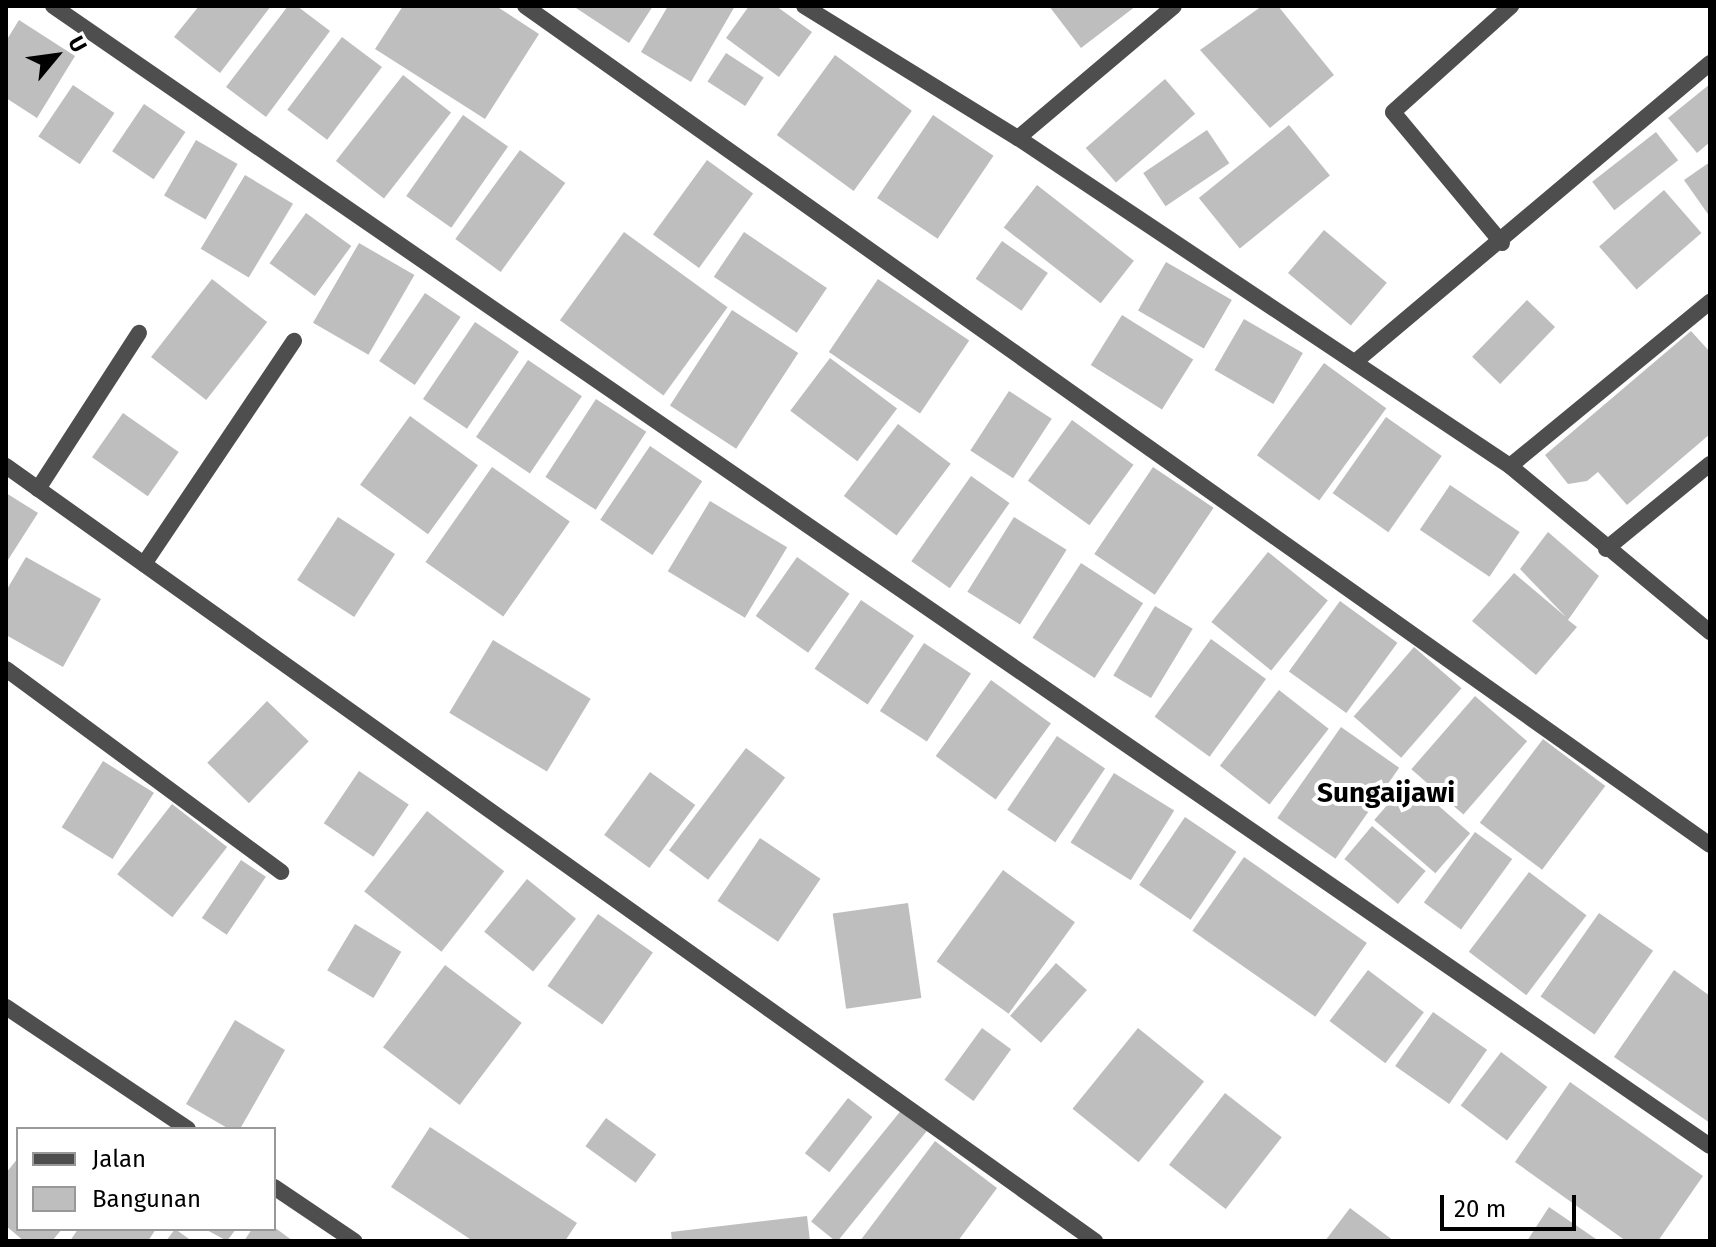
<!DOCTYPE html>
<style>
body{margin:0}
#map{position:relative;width:1716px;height:1247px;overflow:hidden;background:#fff;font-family:"Fira Sans",sans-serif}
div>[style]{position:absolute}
.building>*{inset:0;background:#bebebe;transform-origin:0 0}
.street>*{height:16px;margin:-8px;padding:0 8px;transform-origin:8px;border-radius:8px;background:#4e4e4e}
span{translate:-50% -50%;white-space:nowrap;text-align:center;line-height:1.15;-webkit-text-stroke:8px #fff;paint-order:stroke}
.quarter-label{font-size:28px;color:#000;font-weight:700}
.frame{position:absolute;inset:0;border:8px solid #000;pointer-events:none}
.legend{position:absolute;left:16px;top:1127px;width:260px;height:104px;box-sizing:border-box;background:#fff;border:2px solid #999;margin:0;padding:10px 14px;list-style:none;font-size:24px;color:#000}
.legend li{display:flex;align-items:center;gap:16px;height:40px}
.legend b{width:40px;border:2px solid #999}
.north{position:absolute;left:16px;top:16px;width:80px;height:80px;-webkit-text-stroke:6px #fff;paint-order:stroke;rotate:61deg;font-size:22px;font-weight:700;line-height:32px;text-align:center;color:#000}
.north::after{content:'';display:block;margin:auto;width:28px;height:36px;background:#000;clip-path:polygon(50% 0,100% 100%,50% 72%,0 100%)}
.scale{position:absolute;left:1440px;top:1195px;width:136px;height:36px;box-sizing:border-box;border:4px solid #000;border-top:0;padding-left:10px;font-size:24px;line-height:28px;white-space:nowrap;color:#000;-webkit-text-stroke:6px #fff;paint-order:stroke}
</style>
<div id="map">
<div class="building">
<i style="clip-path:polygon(199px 6px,271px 6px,220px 73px,174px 37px)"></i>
<i style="clip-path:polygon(288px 6px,297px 6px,330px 31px,266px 117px,226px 87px)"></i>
<i style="clip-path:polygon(403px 6px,496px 6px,539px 34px,485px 119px,375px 49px)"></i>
<i style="clip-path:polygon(573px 6px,653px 6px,629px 43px)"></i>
<i style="clip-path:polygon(668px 6px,735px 6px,691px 82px,641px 52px)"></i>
<i style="clip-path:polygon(749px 6px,776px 6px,812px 32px,779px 77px,726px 38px)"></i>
<i style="clip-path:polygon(1049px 6px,1136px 6px,1081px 48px)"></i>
<i style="clip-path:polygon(1262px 6px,1278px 6px,1334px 75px,1270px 128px,1200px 50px)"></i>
<i style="clip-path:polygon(19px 20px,75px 56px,37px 118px,6px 98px,6px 41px)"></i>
<i style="left:342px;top:37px;width:50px;height:91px;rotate:37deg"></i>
<i style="left:726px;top:53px;width:45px;height:34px;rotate:33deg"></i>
<i style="left:835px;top:55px;width:95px;height:99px;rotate:36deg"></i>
<i style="left:403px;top:75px;width:61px;height:109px;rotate:38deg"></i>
<i style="left:1165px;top:79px;width:46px;height:105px;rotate:49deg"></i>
<i style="clip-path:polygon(1710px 84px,1710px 142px,1697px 153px,1668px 118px)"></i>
<i style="left:73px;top:85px;width:50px;height:62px;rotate:34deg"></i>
<i style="left:144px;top:104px;width:50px;height:57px;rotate:34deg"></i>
<i style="left:463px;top:115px;width:55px;height:99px;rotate:35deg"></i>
<i style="left:933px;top:115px;width:73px;height:100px;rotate:34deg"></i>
<i style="left:1289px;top:125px;width:65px;height:116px;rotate:51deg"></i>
<i style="left:1207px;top:130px;width:40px;height:77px;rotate:56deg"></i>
<i style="left:1656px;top:132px;width:36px;height:81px;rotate:52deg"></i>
<i style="left:196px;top:140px;width:48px;height:64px;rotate:30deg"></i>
<i style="left:520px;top:150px;width:56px;height:110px;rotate:36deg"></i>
<i style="left:707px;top:160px;width:57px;height:92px;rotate:36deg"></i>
<i style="clip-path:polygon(1710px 162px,1710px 217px,1684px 180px)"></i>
<i style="left:245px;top:175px;width:56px;height:86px;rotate:31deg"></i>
<i style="left:1037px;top:185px;width:123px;height:54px;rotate:38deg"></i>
<i style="left:1664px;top:190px;width:57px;height:86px;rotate:49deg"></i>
<i style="left:306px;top:213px;width:56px;height:62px;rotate:36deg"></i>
<i style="left:1324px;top:230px;width:82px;height:56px;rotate:40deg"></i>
<i style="left:624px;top:232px;width:128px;height:109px;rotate:36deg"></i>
<i style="left:744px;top:232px;width:100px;height:54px;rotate:34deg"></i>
<i style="left:1002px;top:241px;width:56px;height:46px;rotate:35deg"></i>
<i style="left:359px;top:243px;width:64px;height:92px;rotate:30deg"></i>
<i style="left:1166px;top:262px;width:76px;height:56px;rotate:30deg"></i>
<i style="left:212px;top:279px;width:70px;height:99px;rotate:38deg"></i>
<i style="left:878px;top:279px;width:110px;height:88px;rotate:34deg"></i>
<i style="left:425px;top:293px;width:43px;height:82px;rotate:34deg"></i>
<i style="left:1527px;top:300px;width:39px;height:79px;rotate:44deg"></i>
<i style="left:732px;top:310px;width:79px;height:114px;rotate:33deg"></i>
<i style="left:1122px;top:315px;width:84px;height:59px;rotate:32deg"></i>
<i style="left:1244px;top:319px;width:68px;height:59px;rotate:30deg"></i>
<i style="left:475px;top:322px;width:53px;height:93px;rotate:34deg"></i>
<i style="clip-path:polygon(1691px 331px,1710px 352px,1710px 434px,1627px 505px,1598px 472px,1587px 481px,1568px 484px,1545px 455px)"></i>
<i style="left:830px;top:358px;width:84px;height:66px;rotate:37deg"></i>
<i style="left:528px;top:360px;width:65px;height:93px;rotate:34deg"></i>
<i style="left:1324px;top:363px;width:77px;height:114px;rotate:36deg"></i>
<i style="left:1009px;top:391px;width:51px;height:71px;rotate:33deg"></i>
<i style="left:596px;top:399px;width:60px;height:93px;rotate:33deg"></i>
<i style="left:123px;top:413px;width:68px;height:54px;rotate:35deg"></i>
<i style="left:410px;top:416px;width:84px;height:85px;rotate:36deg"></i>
<i style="left:1386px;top:417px;width:68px;height:93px;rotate:35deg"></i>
<i style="left:1072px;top:420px;width:76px;height:75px;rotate:36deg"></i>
<i style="left:898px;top:424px;width:66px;height:90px;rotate:37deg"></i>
<i style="left:650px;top:446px;width:63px;height:89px;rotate:34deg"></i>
<i style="left:492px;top:467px;width:95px;height:116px;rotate:35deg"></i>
<i style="left:1153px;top:467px;width:73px;height:105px;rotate:34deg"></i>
<i style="left:971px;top:476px;width:47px;height:104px;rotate:35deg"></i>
<i style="left:1450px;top:485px;width:84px;height:54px;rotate:34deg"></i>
<i style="clip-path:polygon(6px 493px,38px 513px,6px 563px)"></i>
<i style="left:710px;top:501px;width:90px;height:82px;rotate:31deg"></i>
<i style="left:338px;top:517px;width:68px;height:75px;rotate:33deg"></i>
<i style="left:1014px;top:517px;width:62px;height:88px;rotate:32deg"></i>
<i style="clip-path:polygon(1548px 532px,1599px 576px,1568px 620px,1577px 627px,1536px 675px,1472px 621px,1514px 573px,1566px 617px,1520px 569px)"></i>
<i style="left:1268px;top:552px;width:77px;height:90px;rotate:39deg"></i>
<i style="clip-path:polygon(26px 557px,101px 599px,63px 667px,6px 635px,6px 591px)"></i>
<i style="left:797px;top:557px;width:64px;height:72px;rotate:35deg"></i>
<i style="left:1081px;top:563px;width:74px;height:89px;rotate:33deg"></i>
<i style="left:861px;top:600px;width:64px;height:83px;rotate:34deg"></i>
<i style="left:1340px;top:601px;width:71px;height:87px;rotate:36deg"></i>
<i style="left:1155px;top:606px;width:44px;height:81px;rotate:31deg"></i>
<i style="left:1211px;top:639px;width:68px;height:96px;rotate:36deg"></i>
<i style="left:493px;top:640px;width:114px;height:85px;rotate:31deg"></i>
<i style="left:924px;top:643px;width:56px;height:81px;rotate:33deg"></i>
<i style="left:1414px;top:647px;width:63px;height:92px;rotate:41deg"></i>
<i style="left:991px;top:680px;width:74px;height:94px;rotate:36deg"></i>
<i style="left:1279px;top:690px;width:63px;height:96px;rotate:38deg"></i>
<i style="left:1475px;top:696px;width:69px;height:97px;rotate:41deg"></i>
<i style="left:267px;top:701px;width:58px;height:86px;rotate:44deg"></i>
<i style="left:1341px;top:727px;width:71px;height:111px;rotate:35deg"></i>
<i style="left:1057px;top:736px;width:58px;height:89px;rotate:34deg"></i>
<i style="left:1543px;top:739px;width:78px;height:105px;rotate:37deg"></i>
<i style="left:746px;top:748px;width:49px;height:128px;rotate:37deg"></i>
<i style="left:103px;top:761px;width:60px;height:78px;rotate:32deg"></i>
<i style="left:359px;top:771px;width:60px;height:63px;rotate:34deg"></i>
<i style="left:650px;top:772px;width:56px;height:78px;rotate:36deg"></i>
<i style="left:1114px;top:773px;width:71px;height:82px;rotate:32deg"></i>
<i style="left:1409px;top:780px;width:81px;height:53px;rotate:41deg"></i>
<i style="left:172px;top:804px;width:70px;height:89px;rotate:38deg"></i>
<i style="left:427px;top:811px;width:98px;height:102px;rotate:38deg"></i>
<i style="left:1185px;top:817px;width:62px;height:82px;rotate:34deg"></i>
<i style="left:1372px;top:826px;width:70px;height:43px;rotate:40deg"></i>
<i style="left:1475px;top:832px;width:46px;height:87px;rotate:36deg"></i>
<i style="left:760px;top:838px;width:73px;height:76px;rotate:34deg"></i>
<i style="left:1244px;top:857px;width:150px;height:90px;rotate:35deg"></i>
<i style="left:241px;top:860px;width:30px;height:70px;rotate:34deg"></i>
<i style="left:1003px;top:870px;width:89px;height:113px;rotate:36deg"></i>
<i style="left:1529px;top:872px;width:72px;height:100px;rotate:37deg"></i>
<i style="left:527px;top:879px;width:63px;height:68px;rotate:39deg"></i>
<i style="left:908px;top:903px;width:96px;height:76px;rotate:82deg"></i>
<i style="left:1599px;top:913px;width:66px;height:102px;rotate:35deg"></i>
<i style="left:598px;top:914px;width:67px;height:88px;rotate:35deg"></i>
<i style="left:355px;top:924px;width:54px;height:54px;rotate:31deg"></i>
<i style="left:1056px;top:963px;width:41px;height:70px;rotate:41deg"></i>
<i style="left:445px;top:965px;width:96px;height:103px;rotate:37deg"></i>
<i style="left:1368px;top:970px;width:70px;height:64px;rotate:37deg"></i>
<i style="clip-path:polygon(1674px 970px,1710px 996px,1710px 1123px,1614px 1057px)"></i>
<i style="left:1433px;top:1012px;width:66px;height:66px;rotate:35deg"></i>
<i style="clip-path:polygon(235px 1020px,285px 1050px,240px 1129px,229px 1129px,186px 1104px)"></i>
<i style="left:982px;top:1028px;width:36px;height:64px;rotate:36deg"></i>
<i style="left:1138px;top:1028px;width:85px;height:104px;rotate:39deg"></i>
<i style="left:1501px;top:1052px;width:58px;height:67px;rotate:37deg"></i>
<i style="clip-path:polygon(1570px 1082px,1703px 1176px,1658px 1241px,1626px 1241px,1515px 1162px)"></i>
<i style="left:1225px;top:1093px;width:72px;height:91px;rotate:38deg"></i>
<i style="left:848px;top:1098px;width:31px;height:70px;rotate:38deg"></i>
<i style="left:903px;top:1108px;width:33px;height:146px;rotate:39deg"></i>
<i style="left:606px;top:1118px;width:62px;height:35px;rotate:36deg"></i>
<i style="clip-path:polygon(430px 1127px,577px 1223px,565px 1241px,473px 1241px,391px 1187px)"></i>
<i style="clip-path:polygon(935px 1141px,997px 1188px,958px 1241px,860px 1241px)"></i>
<i style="clip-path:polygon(18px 1158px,18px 1229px,62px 1229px,52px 1241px,24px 1241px,6px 1226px,6px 1173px)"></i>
<i style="clip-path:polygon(1549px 1207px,1599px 1241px,1527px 1241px)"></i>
<i style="clip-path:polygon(1350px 1208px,1394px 1241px,1325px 1241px)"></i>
<i style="clip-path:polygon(807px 1216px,810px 1241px,672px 1241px,671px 1232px)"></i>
<i style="clip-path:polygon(274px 1227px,293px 1241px,244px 1241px,252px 1229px)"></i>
<i style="clip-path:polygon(78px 1229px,156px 1229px,148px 1241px,70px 1241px)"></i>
<i style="clip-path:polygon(175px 1229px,192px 1241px,166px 1241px)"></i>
<i style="clip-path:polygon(205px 1229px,236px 1229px,227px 1241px)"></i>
</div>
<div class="street">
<i style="left:53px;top:6px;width:2011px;rotate:34.53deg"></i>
<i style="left:525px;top:6px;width:1452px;rotate:35.3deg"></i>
<i style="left:804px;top:6px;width:251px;rotate:31.7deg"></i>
<i style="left:1018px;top:138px;width:591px;rotate:33.69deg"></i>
<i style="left:1510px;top:466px;width:260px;rotate:39.7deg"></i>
<i style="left:1018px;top:138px;width:204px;rotate:-40.2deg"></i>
<i style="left:1502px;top:243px;width:170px;rotate:-129.8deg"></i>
<i style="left:1393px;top:112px;width:159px;rotate:-41.9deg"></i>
<i style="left:1355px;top:362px;width:464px;rotate:-40.1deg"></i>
<i style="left:6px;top:466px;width:1337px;rotate:35.44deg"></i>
<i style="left:1510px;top:466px;width:259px;rotate:-39.4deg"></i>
<i style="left:38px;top:489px;width:186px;rotate:-57.1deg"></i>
<i style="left:1606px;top:549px;width:134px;rotate:-39.3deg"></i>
<i style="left:144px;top:564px;width:269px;rotate:-56.1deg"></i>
<i style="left:6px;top:669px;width:342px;rotate:36.4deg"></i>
<i style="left:6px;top:1007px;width:219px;rotate:33.8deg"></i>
<i style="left:274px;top:1187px;width:97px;rotate:34deg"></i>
</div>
<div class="quarter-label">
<span style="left:1386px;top:793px">Sungaijawi</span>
</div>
<div class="frame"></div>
<ul class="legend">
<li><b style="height:10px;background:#4e4e4e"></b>Jalan</li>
<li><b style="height:22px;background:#bebebe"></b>Bangunan</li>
</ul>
<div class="north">U</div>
<div class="scale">20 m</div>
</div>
